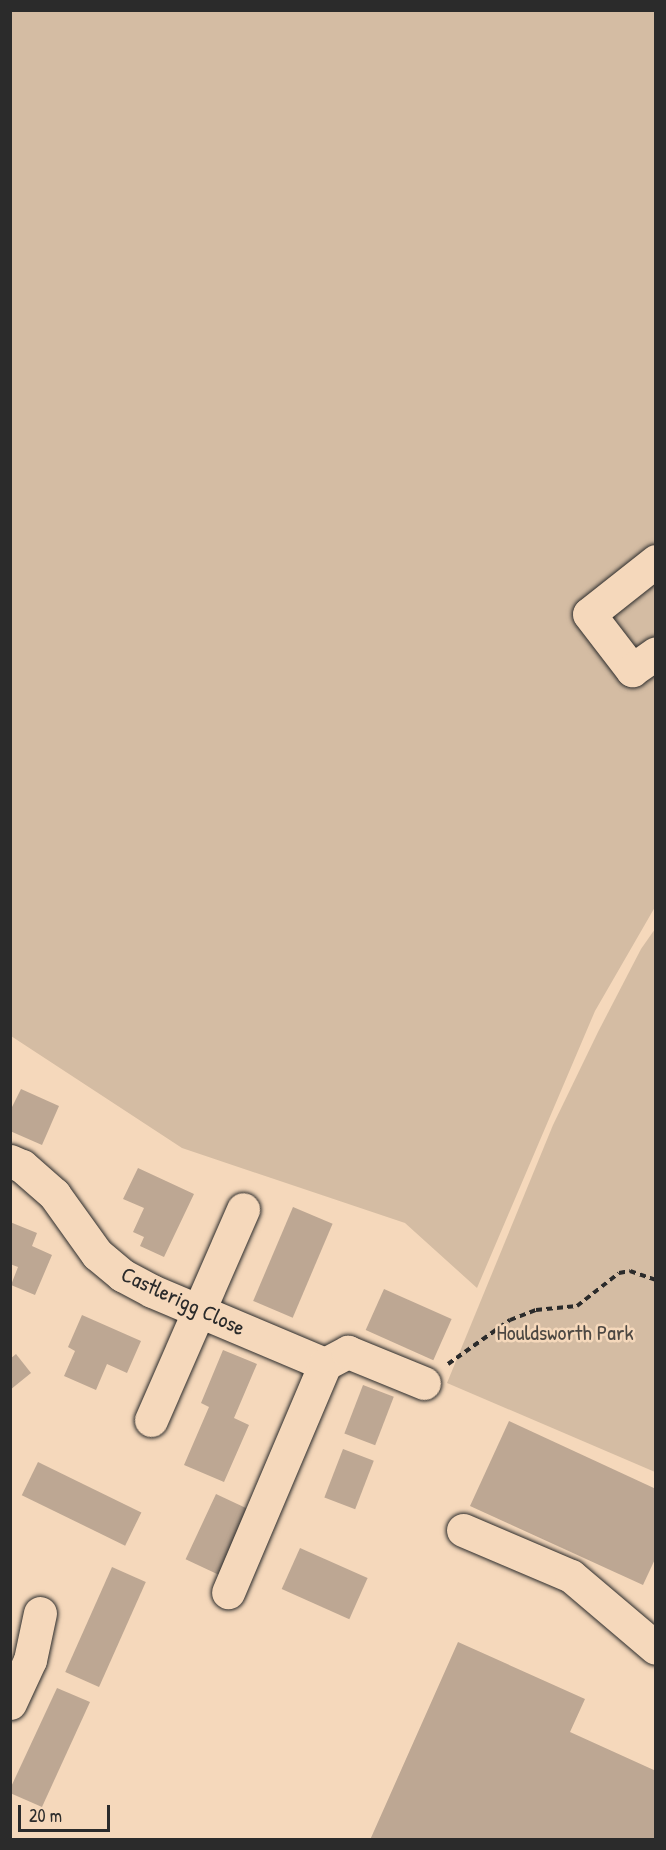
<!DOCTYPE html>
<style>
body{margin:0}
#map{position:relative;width:666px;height:1850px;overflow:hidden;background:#f5d8bb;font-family:"Patrick Hand",sans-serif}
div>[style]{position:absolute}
.green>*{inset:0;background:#d4bca3}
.building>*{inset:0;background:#bda793;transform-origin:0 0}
.path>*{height:4px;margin-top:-2px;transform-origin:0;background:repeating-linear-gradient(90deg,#2b2b2b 0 6px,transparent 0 10.5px)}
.roads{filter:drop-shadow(0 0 2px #2b2b2b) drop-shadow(0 0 2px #2b2b2b)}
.minor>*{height:33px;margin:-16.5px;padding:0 16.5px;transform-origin:16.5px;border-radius:16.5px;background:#f5d8bb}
span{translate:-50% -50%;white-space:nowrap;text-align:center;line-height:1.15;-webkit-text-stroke:5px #f5d8bb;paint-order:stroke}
.street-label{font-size:22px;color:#2b2b2b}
.park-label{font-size:22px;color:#4d4843}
.frame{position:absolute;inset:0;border:12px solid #2b2b2b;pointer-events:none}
.scale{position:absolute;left:18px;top:1805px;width:92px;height:27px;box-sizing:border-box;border:3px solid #2b2b2b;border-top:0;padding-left:8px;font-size:18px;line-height:21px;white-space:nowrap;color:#2b2b2b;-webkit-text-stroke:4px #f5d8bb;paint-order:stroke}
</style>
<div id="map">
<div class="green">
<i style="clip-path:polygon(10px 11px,655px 11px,655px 907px,595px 1011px,477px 1288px,405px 1223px,182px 1148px,11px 1036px)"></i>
<i style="clip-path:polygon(655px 929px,655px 1472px,447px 1383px,553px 1125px,598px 1032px,641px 949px)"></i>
</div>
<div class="building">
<i style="clip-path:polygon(21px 1089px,59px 1106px,42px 1145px,10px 1131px,10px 1111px)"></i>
<i style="clip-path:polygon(138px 1168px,194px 1194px,164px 1257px,140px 1246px,144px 1237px,133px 1232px,144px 1208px,123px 1199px)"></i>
<i style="left:293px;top:1207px;width:43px;height:102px;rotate:23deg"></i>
<i style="clip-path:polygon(10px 1222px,37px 1233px,32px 1246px,52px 1255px,35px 1295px,11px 1285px,18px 1267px,10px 1264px)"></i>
<i style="left:384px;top:1289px;width:74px;height:45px;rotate:24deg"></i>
<i style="clip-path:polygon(82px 1315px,141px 1341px,127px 1373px,107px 1364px,96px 1390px,64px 1376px,75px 1351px,68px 1347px)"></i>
<i style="clip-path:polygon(223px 1350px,257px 1364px,234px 1418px,249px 1425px,224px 1482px,184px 1465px,209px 1407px,201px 1403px)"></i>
<i style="clip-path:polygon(16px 1354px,31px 1373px,10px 1390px,10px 1359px)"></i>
<i style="left:363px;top:1385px;width:33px;height:52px;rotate:21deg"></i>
<i style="clip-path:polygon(509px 1421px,656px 1489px,656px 1557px,643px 1585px,470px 1506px)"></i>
<i style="left:343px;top:1449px;width:33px;height:52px;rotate:21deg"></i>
<i style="left:38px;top:1462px;width:115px;height:37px;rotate:26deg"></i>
<i style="left:216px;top:1494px;width:43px;height:72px;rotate:25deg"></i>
<i style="left:300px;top:1548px;width:74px;height:45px;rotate:24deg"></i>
<i style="left:112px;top:1567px;width:37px;height:115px;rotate:24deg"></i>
<i style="clip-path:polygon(458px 1642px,585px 1699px,570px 1732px,656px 1771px,656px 1840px,370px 1840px)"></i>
<i style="clip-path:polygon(57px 1688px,90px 1702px,42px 1807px,10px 1793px,10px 1789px)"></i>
</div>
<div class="path">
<i style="left:448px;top:1364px;width:76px;rotate:-35.4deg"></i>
<i style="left:510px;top:1320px;width:28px;rotate:-21deg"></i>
<i style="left:536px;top:1310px;width:41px;rotate:-5.6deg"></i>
<i style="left:577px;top:1306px;width:53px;rotate:-38.2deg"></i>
<i style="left:619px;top:1273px;width:11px;rotate:-10deg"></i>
<i style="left:630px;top:1271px;width:28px;rotate:19deg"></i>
</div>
<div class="roads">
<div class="minor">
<i style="left:656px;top:561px;width:85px;rotate:141.7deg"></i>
<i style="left:589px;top:614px;width:71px;rotate:52.5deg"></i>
<i style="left:632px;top:670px;width:29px;rotate:-35deg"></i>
<i style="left:10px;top:1161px;width:13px;rotate:23deg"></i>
<i style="left:22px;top:1166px;width:43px;rotate:41.2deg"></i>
<i style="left:54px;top:1194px;width:74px;rotate:54.4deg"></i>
<i style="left:97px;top:1254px;width:33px;rotate:40deg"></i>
<i style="left:122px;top:1275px;width:34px;rotate:28deg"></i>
<i style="left:152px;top:1291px;width:188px;rotate:22.9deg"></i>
<i style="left:325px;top:1364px;width:248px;rotate:113deg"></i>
<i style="left:325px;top:1364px;width:26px;rotate:-28deg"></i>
<i style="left:348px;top:1352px;width:82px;rotate:22.2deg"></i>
<i style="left:151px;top:1420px;width:230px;rotate:-66.4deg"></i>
<i style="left:463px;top:1530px;width:117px;rotate:23.1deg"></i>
<i style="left:571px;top:1576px;width:111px;rotate:40.3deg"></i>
<i style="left:10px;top:1703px;width:47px;rotate:-65.1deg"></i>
<i style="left:30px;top:1660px;width:48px;rotate:-78deg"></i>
</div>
</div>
<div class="street-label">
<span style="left:183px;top:1301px;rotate:25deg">Castlerigg Close</span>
</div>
<div class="park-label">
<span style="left:565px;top:1333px">Houldsworth Park</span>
</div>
<div class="frame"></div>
<div class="scale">20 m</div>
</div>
